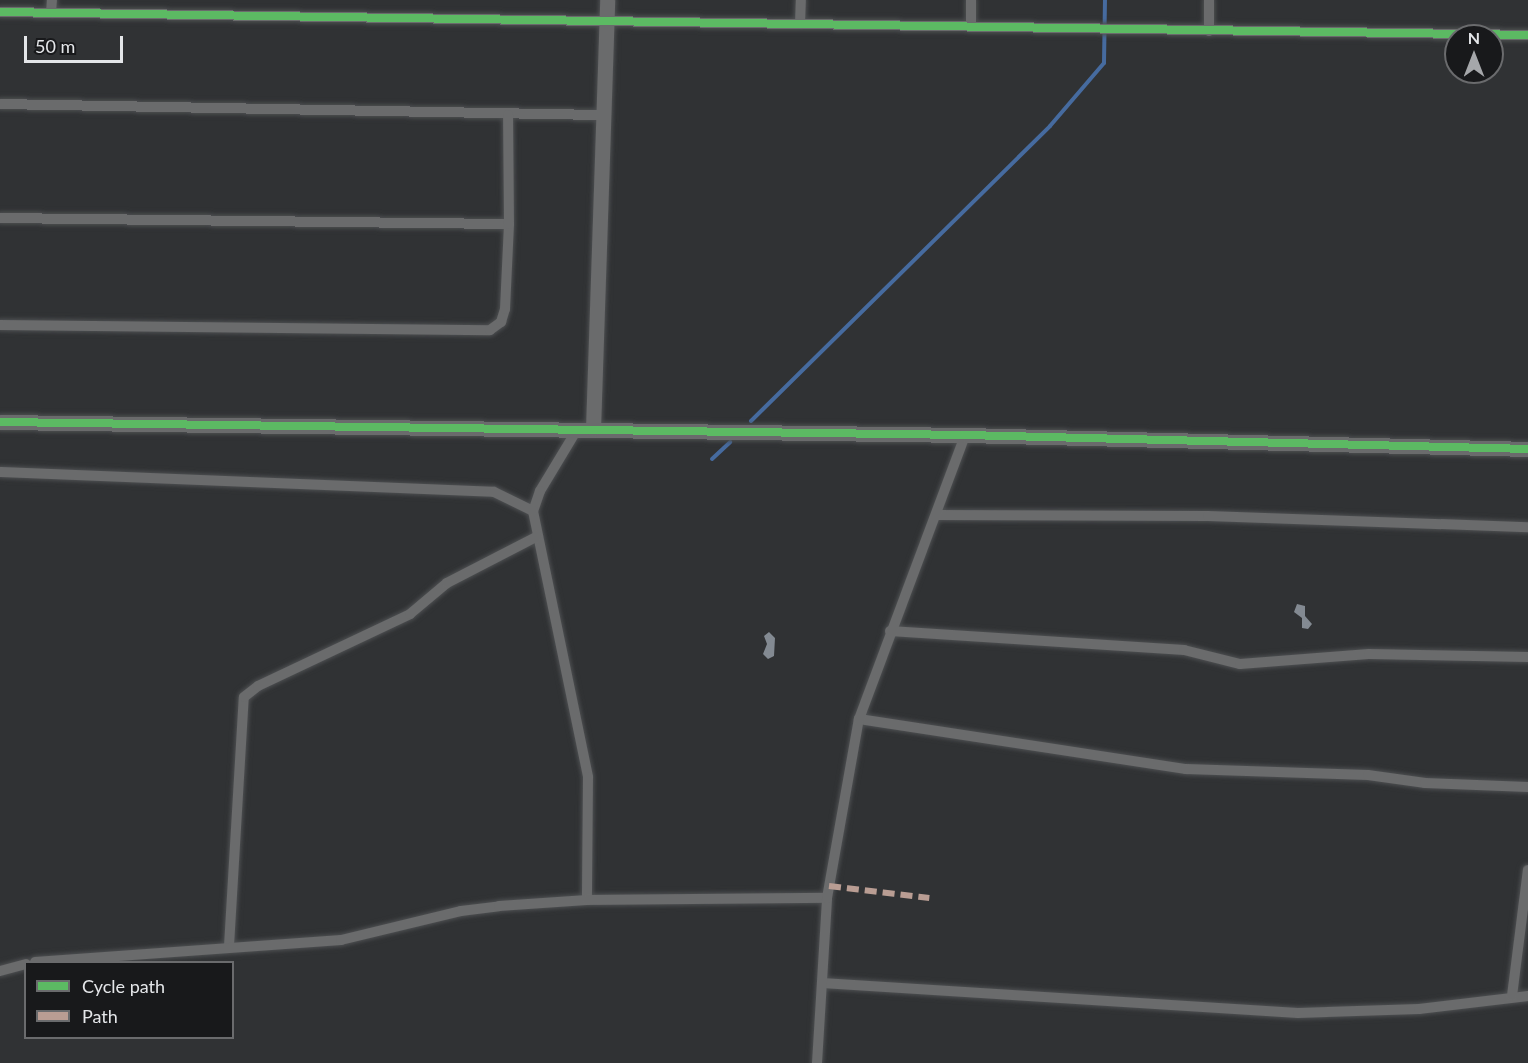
<!DOCTYPE html>
<style>
body{margin:0}
#map{position:relative;width:1528px;height:1063px;overflow:hidden;background:#303234;font-family:Lato,sans-serif}
div>[style]{position:absolute}
.stream>*{height:4px;margin:-2px;padding:0 2px;transform-origin:2px;border-radius:2px;background:#466b9f}
.building>*{inset:0;background:#838a92}
.roads{filter:drop-shadow(0 0 2px #4d4f51) drop-shadow(0 0 2px #4d4f51)}
.street>*{height:10px;margin:-5px;padding:0 5px;transform-origin:5px;border-radius:5px;background:#6a6b6c}
.secondary>*{height:15px;margin:-7.5px;padding:0 7.5px;transform-origin:7.5px;border-radius:7.5px;background:#6a6b6c}
.quiet>*{height:6px;margin-top:-3px;transform-origin:0;background:repeating-linear-gradient(90deg,#b99d93 0 12px,transparent 0 18px)}
.cycleway>*{height:8px;margin:-4px;padding:0 4px;transform-origin:4px;border-radius:4px;background:#5cba63}
span{translate:-50% -50%;white-space:nowrap;text-align:center;line-height:1.15;-webkit-text-stroke:6px #18191b;paint-order:stroke}
.legend{position:absolute;left:24px;top:961px;width:210px;height:78px;box-sizing:border-box;background:#18191b;border:2px solid #6a6b6d;margin:0;padding:8px 10px;list-style:none;font-size:18px;color:#e4e6e9}
.legend li{display:flex;align-items:center;gap:12px;height:30px}
.legend b{width:30px;border:2px solid #6a6b6d}
.north{position:absolute;left:1444px;top:24px;width:60px;height:60px;box-sizing:border-box;background:#18191b;border:2px solid #6a6b6d;border-radius:50%;rotate:0deg;font-size:16px;font-weight:700;line-height:24px;text-align:center;color:#e4e6e9}
.north::after{content:'';display:block;margin:auto;width:21px;height:27px;background:#a5a7aa;clip-path:polygon(50% 0,100% 100%,50% 72%,0 100%)}
.scale{position:absolute;left:24px;top:36px;width:99px;height:27px;box-sizing:border-box;border:3px solid #e4e6e9;border-top:0;padding-left:8px;font-size:18px;line-height:21px;white-space:nowrap;color:#e4e6e9;-webkit-text-stroke:4px #18191b;paint-order:stroke}
</style>
<div id="map">
<div class="stream">
<i style="left:751px;top:421px;width:420px;rotate:-44.6deg"></i>
<i style="left:1050px;top:126px;width:83px;rotate:-49.4deg"></i>
<i style="left:1104px;top:63px;width:63px;rotate:-89.1deg"></i>
<i style="left:712px;top:459px;width:25px;rotate:-43deg"></i>
</div>
<div class="building">
<i style="clip-path:polygon(1297px 604px,1305px 606px,1305px 616px,1312px 624px,1308px 629px,1302px 628px,1302px 618px,1294px 612px)"></i>
<i style="clip-path:polygon(769px 632px,775px 638px,774px 656px,768px 659px,763px 654px,767px 644px,764px 636px)"></i>
</div>
<div class="roads">
<div class="street">
<i style="left:971px;top:0;width:27px;rotate:90deg"></i>
<i style="left:0;top:12px;width:1528px;rotate:0.86deg"></i>
<i style="left:51px;top:13px;width:13px;rotate:-86deg"></i>
<i style="left:800px;top:24px;width:24px;rotate:-88deg"></i>
<i style="left:1209px;top:31px;width:31px;rotate:-90deg"></i>
<i style="left:0;top:104px;width:601px;rotate:1.05deg"></i>
<i style="left:0;top:218px;width:509px;rotate:0.68deg"></i>
<i style="left:0;top:325px;width:490px;rotate:0.6deg"></i>
<i style="left:490px;top:330px;width:14px;rotate:-36deg"></i>
<i style="left:501px;top:322px;width:14px;rotate:-73deg"></i>
<i style="left:505px;top:309px;width:85px;rotate:-87.3deg"></i>
<i style="left:509px;top:224px;width:109px;rotate:-90.5deg"></i>
<i style="left:578px;top:428px;width:74px;rotate:121.1deg"></i>
<i style="left:540px;top:491px;width:21px;rotate:109deg"></i>
<i style="left:533px;top:511px;width:272px;rotate:78.3deg"></i>
<i style="left:588px;top:777px;width:123px;rotate:90.5deg"></i>
<i style="left:0;top:472px;width:494px;rotate:2.3deg"></i>
<i style="left:494px;top:492px;width:43px;rotate:26deg"></i>
<i style="left:936px;top:515px;width:272px;rotate:0.2deg"></i>
<i style="left:1208px;top:516px;width:320px;rotate:2deg"></i>
<i style="left:890px;top:631px;width:295px;rotate:3.7deg"></i>
<i style="left:1184px;top:650px;width:58px;rotate:14deg"></i>
<i style="left:1240px;top:664px;width:129px;rotate:-4.4deg"></i>
<i style="left:1369px;top:654px;width:159px;rotate:1.1deg"></i>
<i style="left:859px;top:719px;width:331px;rotate:8.7deg"></i>
<i style="left:1186px;top:769px;width:182px;rotate:1.9deg"></i>
<i style="left:1368px;top:775px;width:58px;rotate:8deg"></i>
<i style="left:1425px;top:783px;width:103px;rotate:2.2deg"></i>
<i style="left:229px;top:946px;width:249px;rotate:-86.6deg"></i>
<i style="left:244px;top:697px;width:18px;rotate:-38deg"></i>
<i style="left:258px;top:686px;width:168px;rotate:-25.3deg"></i>
<i style="left:410px;top:614px;width:48px;rotate:-40deg"></i>
<i style="left:447px;top:583px;width:102px;rotate:-27.3deg"></i>
<i style="left:35px;top:962px;width:307px;rotate:-4.1deg"></i>
<i style="left:341px;top:940px;width:123px;rotate:-13.6deg"></i>
<i style="left:461px;top:911px;width:38px;rotate:-7deg"></i>
<i style="left:499px;top:906px;width:88px;rotate:-3.9deg"></i>
<i style="left:587px;top:900px;width:240px;rotate:-0.5deg"></i>
<i style="left:0;top:971px;width:27px;rotate:-15deg"></i>
<i style="left:822px;top:983px;width:477px;rotate:3.6deg"></i>
<i style="left:1298px;top:1013px;width:121px;rotate:-1.9deg"></i>
<i style="left:1419px;top:1009px;width:110px;rotate:-6.8deg"></i>
<i style="left:1512px;top:996px;width:127px;rotate:-82.8deg"></i>
<i style="left:817px;top:1063px;width:165px;rotate:-86.5deg"></i>
<i style="left:827px;top:898px;width:182px;rotate:-79.9deg"></i>
<i style="left:859px;top:719px;width:303px;rotate:-69.5deg"></i>
</div>
<div class="secondary">
<i style="left:0;top:422px;width:965px;rotate:0.77deg"></i>
<i style="left:965px;top:435px;width:563px;rotate:1.42deg"></i>
<i style="left:593px;top:429px;width:429px;rotate:-88.1deg"></i>
</div>
</div>
<div class="quiet">
<i style="left:829px;top:886px;width:101px;rotate:6.8deg"></i>
</div>
<div class="cycleway">
<i style="left:0;top:12px;width:1528px;rotate:0.86deg"></i>
<i style="left:0;top:422px;width:965px;rotate:0.77deg"></i>
<i style="left:965px;top:435px;width:563px;rotate:1.42deg"></i>
</div>
<ul class="legend">
<li><b style="height:8px;background:#5cba63"></b>Cycle path</li>
<li><b style="height:8px;background:#b99d93"></b>Path</li>
</ul>
<div class="north">N</div>
<div class="scale">50 m</div>
</div>
